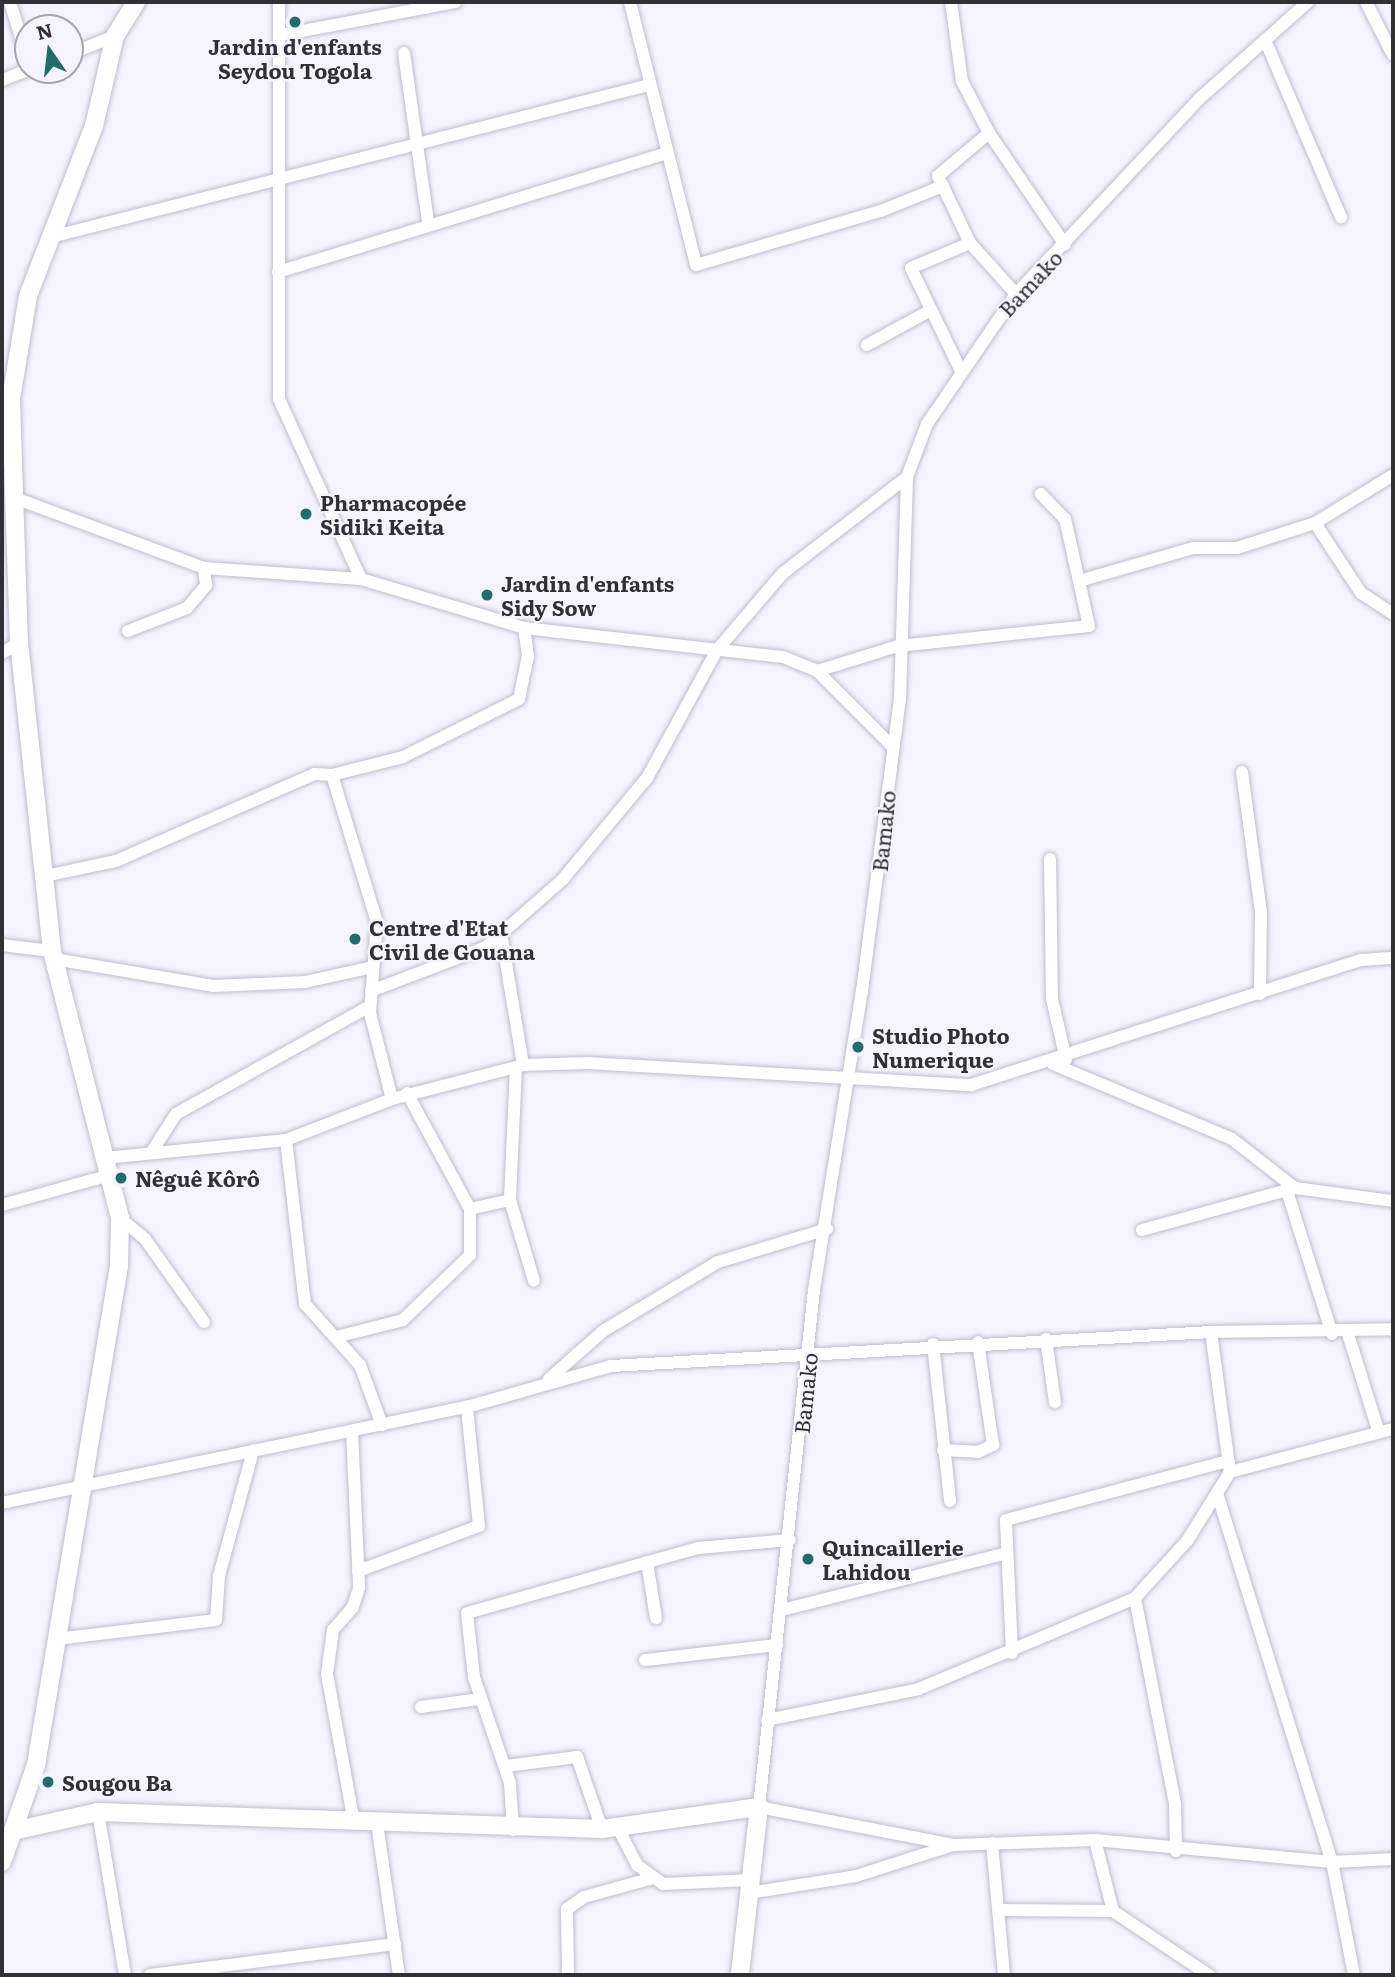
<!DOCTYPE html>
<meta charset="utf-8">
<style>
body{margin:0}
#map{position:relative;width:1395px;height:1977px;overflow:hidden;background:#f4f3fe;font-family:Literata,serif}
div>[style]{position:absolute}
.roads{filter:drop-shadow(0 0 2px #bebdcf) drop-shadow(0 0 2px #bebdcf)}
.street>*{height:12px;margin:-6px;padding:0 6px;transform-origin:6px;border-radius:6px;background:#fff}
.secondary>*{height:18px;margin:-9px;padding:0 9px;transform-origin:9px;border-radius:9px;background:#fff}
.dots>*{width:19px;height:19px;translate:-50% -50%;box-sizing:border-box;border:4px solid #f4f3fe;border-radius:50%}
span{translate:-50% -50%;white-space:nowrap;text-align:center;line-height:1.15;-webkit-text-stroke:5px #f4f3fe;paint-order:stroke}
.poi-label{font-size:21px;color:#303037;font-weight:700}
.left{translate:0 -50%;text-align:left}
.street-label{font-size:21px;color:#303037}
.frame{position:absolute;inset:0;border:4px solid #303037;pointer-events:none}
.north{position:absolute;left:14px;top:14px;width:70px;height:70px;box-sizing:border-box;background:#f4f3fe;border:2px solid #a6a5ae;border-radius:50%;rotate:346deg;font-size:19px;font-weight:700;line-height:28px;text-align:center;color:#303037}
.north::after{content:'';display:block;margin:auto;width:24px;height:32px;background:#216c6a;clip-path:polygon(50% 0,100% 100%,50% 72%,0 100%)}
</style>
<div id="map">
<div class="roads">
<div class="street">
<i style="left:10px;top:2px;width:61px;rotate:72.8deg"></i>
<i style="left:279px;top:2px;width:397px;rotate:90deg"></i>
<i style="left:279px;top:399px;width:198px;rotate:65.5deg"></i>
<i style="left:630px;top:2px;width:271px;rotate:75.9deg"></i>
<i style="left:696px;top:265px;width:193px;rotate:-16.3deg"></i>
<i style="left:881px;top:211px;width:67px;rotate:-22deg"></i>
<i style="left:951px;top:2px;width:80px;rotate:82.1deg"></i>
<i style="left:962px;top:81px;width:59px;rotate:62.6deg"></i>
<i style="left:989px;top:133px;width:135px;rotate:55.8deg"></i>
<i style="left:1366px;top:2px;width:59px;rotate:63deg"></i>
<i style="left:281px;top:35px;width:178px;rotate:-10.7deg"></i>
<i style="left:1265px;top:40px;width:193px;rotate:66.8deg"></i>
<i style="left:404px;top:53px;width:171px;rotate:81.9deg"></i>
<i style="left:70px;top:54px;width:48px;rotate:-21.8deg"></i>
<i style="left:2px;top:80px;width:28px;rotate:-21deg"></i>
<i style="left:989px;top:133px;width:67px;rotate:139.9deg"></i>
<i style="left:938px;top:176px;width:74px;rotate:64.5deg"></i>
<i style="left:970px;top:243px;width:69px;rotate:48deg"></i>
<i style="left:51px;top:237px;width:617px;rotate:-14.26deg"></i>
<i style="left:278px;top:272px;width:405px;rotate:-17deg"></i>
<i style="left:867px;top:345px;width:73px;rotate:-28.7deg"></i>
<i style="left:960px;top:369px;width:112px;rotate:-115.9deg"></i>
<i style="left:911px;top:268px;width:64px;rotate:-23deg"></i>
<i style="left:12px;top:497px;width:205px;rotate:20.3deg"></i>
<i style="left:204px;top:568px;width:157px;rotate:4deg"></i>
<i style="left:361px;top:579px;width:170px;rotate:16.7deg"></i>
<i style="left:524px;top:628px;width:261px;rotate:6.4deg"></i>
<i style="left:783px;top:657px;width:37px;rotate:22deg"></i>
<i style="left:817px;top:671px;width:85px;rotate:-17.2deg"></i>
<i style="left:898px;top:646px;width:192px;rotate:-6deg"></i>
<i style="left:1089px;top:626px;width:110px;rotate:-102.6deg"></i>
<i style="left:1065px;top:519px;width:35px;rotate:-134deg"></i>
<i style="left:1315px;top:523px;width:84px;rotate:56.7deg"></i>
<i style="left:1361px;top:593px;width:38px;rotate:33deg"></i>
<i style="left:1079px;top:581px;width:119px;rotate:-16.1deg"></i>
<i style="left:1193px;top:548px;width:44px"></i>
<i style="left:1237px;top:548px;width:82px;rotate:-17.8deg"></i>
<i style="left:1315px;top:523px;width:92px;rotate:-31.6deg"></i>
<i style="left:128px;top:631px;width:63px;rotate:-21.3deg"></i>
<i style="left:187px;top:608px;width:30px;rotate:-50deg"></i>
<i style="left:206px;top:585px;width:17px;rotate:-97deg"></i>
<i style="left:2px;top:653px;width:20px;rotate:-30deg"></i>
<i style="left:817px;top:671px;width:107px;rotate:45deg"></i>
<i style="left:1242px;top:772px;width:141px;rotate:82.3deg"></i>
<i style="left:1261px;top:912px;width:82px;rotate:90.7deg"></i>
<i style="left:332px;top:775px;width:73px;rotate:-14.2deg"></i>
<i style="left:403px;top:757px;width:130px;rotate:-26.6deg"></i>
<i style="left:519px;top:699px;width:44px;rotate:-78.2deg"></i>
<i style="left:528px;top:656px;width:28px;rotate:-98deg"></i>
<i style="left:1050px;top:859px;width:140px;rotate:89.2deg"></i>
<i style="left:1052px;top:999px;width:62px;rotate:76.9deg"></i>
<i style="left:45px;top:876px;width:73px;rotate:-11.9deg"></i>
<i style="left:116px;top:861px;width:216px;rotate:-23.7deg"></i>
<i style="left:314px;top:774px;width:18px;rotate:3deg"></i>
<i style="left:332px;top:775px;width:154px;rotate:73deg"></i>
<i style="left:377px;top:922px;width:91px;rotate:94.4deg"></i>
<i style="left:370px;top:1013px;width:89px;rotate:75.7deg"></i>
<i style="left:392px;top:1099px;width:135px;rotate:-14.5deg"></i>
<i style="left:523px;top:1065px;width:64px;rotate:-1.8deg"></i>
<i style="left:587px;top:1063px;width:385px;rotate:3.3deg"></i>
<i style="left:971px;top:1085px;width:410px;rotate:-17.8deg"></i>
<i style="left:1361px;top:960px;width:32px;rotate:-4deg"></i>
<i style="left:501px;top:933px;width:134px;rotate:80.5deg"></i>
<i style="left:2px;top:945px;width:50px;rotate:6.8deg"></i>
<i style="left:54px;top:959px;width:161px;rotate:9.6deg"></i>
<i style="left:213px;top:986px;width:92px;rotate:-2.5deg"></i>
<i style="left:305px;top:982px;width:70px;rotate:-12.4deg"></i>
<i style="left:371px;top:991px;width:123px;rotate:-20.9deg"></i>
<i style="left:486px;top:947px;width:103px;rotate:-41.4deg"></i>
<i style="left:563px;top:879px;width:131px;rotate:-50.3deg"></i>
<i style="left:647px;top:778px;width:146px;rotate:-61.3deg"></i>
<i style="left:717px;top:650px;width:101px;rotate:-49.4deg"></i>
<i style="left:783px;top:573px;width:157px;rotate:-37.7deg"></i>
<i style="left:1053px;top:1064px;width:194px;rotate:22.7deg"></i>
<i style="left:1232px;top:1139px;width:80px;rotate:37.9deg"></i>
<i style="left:516px;top:1067px;width:133px;rotate:92.6deg"></i>
<i style="left:510px;top:1200px;width:84px;rotate:73.5deg"></i>
<i style="left:286px;top:1140px;width:165px;rotate:83.4deg"></i>
<i style="left:305px;top:1304px;width:82px;rotate:48deg"></i>
<i style="left:360px;top:1365px;width:64px;rotate:69.9deg"></i>
<i style="left:151px;top:1153px;width:46px;rotate:-57.3deg"></i>
<i style="left:176px;top:1114px;width:222px;rotate:-29.1deg"></i>
<i style="left:105px;top:1158px;width:182px;rotate:-5.7deg"></i>
<i style="left:286px;top:1140px;width:114px;rotate:-21.1deg"></i>
<i style="left:1287px;top:1191px;width:150px;rotate:72.5deg"></i>
<i style="left:2px;top:1205px;width:112px;rotate:-15.5deg"></i>
<i style="left:470px;top:1209px;width:41px;rotate:-12.7deg"></i>
<i style="left:120px;top:1218px;width:33px;rotate:40deg"></i>
<i style="left:145px;top:1239px;width:102px;rotate:54.6deg"></i>
<i style="left:1142px;top:1230px;width:159px;rotate:-15.4deg"></i>
<i style="left:1295px;top:1188px;width:99px;rotate:7.6deg"></i>
<i style="left:1211px;top:1332px;width:182px;rotate:-0.9deg"></i>
<i style="left:1348px;top:1334px;width:101px;rotate:72.6deg"></i>
<i style="left:336px;top:1337px;width:69px;rotate:-14.2deg"></i>
<i style="left:403px;top:1320px;width:93px;rotate:-44.1deg"></i>
<i style="left:470px;top:1255px;width:46px;rotate:-90deg"></i>
<i style="left:470px;top:1209px;width:132px;rotate:-118.5deg"></i>
<i style="left:1046px;top:1339px;width:64px;rotate:81.9deg"></i>
<i style="left:933px;top:1344px;width:158px;rotate:83.8deg"></i>
<i style="left:549px;top:1379px;width:72px;rotate:-41.6deg"></i>
<i style="left:603px;top:1331px;width:134px;rotate:-31deg"></i>
<i style="left:718px;top:1262px;width:114px;rotate:-16.8deg"></i>
<i style="left:352px;top:1431px;width:157px;rotate:87.4deg"></i>
<i style="left:359px;top:1588px;width:20px;rotate:108deg"></i>
<i style="left:353px;top:1607px;width:30px;rotate:131deg"></i>
<i style="left:333px;top:1630px;width:44px;rotate:97.8deg"></i>
<i style="left:327px;top:1674px;width:150px;rotate:79.7deg"></i>
<i style="left:943px;top:1450px;width:35px;rotate:3deg"></i>
<i style="left:978px;top:1452px;width:17px;rotate:-25deg"></i>
<i style="left:993px;top:1445px;width:104px;rotate:-98.3deg"></i>
<i style="left:1230px;top:1472px;width:169px;rotate:-14.8deg"></i>
<i style="left:1217px;top:1493px;width:387px;rotate:72.7deg"></i>
<i style="left:1332px;top:1862px;width:238px;rotate:-174.7deg"></i>
<i style="left:1095px;top:1840px;width:141px;rotate:178deg"></i>
<i style="left:954px;top:1845px;width:199px;rotate:-169deg"></i>
<i style="left:759px;top:1807px;width:520px;rotate:-83.93deg"></i>
<i style="left:814px;top:1290px;width:303px;rotate:-80.9deg"></i>
<i style="left:862px;top:991px;width:293px;rotate:-82.6deg"></i>
<i style="left:900px;top:700px;width:223px;rotate:-88.2deg"></i>
<i style="left:907px;top:477px;width:57px;rotate:-69.3deg"></i>
<i style="left:927px;top:424px;width:158px;rotate:-55.6deg"></i>
<i style="left:1016px;top:294px;width:267px;rotate:-46.8deg"></i>
<i style="left:1199px;top:99px;width:146px;rotate:-41.7deg"></i>
<i style="left:2px;top:1503px;width:475px;rotate:-11.7deg"></i>
<i style="left:467px;top:1407px;width:150px;rotate:-15.9deg"></i>
<i style="left:611px;top:1366px;width:601px;rotate:-3.24deg"></i>
<i style="left:1211px;top:1332px;width:141px;rotate:82.3deg"></i>
<i style="left:1230px;top:1472px;width:81px;rotate:121.9deg"></i>
<i style="left:1187px;top:1541px;width:77px;rotate:132.4deg"></i>
<i style="left:1135px;top:1598px;width:234px;rotate:157.2deg"></i>
<i style="left:919px;top:1689px;width:155px;rotate:168.5deg"></i>
<i style="left:647px;top:1562px;width:57px;rotate:80.9deg"></i>
<i style="left:358px;top:1571px;width:129px;rotate:-20.4deg"></i>
<i style="left:479px;top:1526px;width:120px;rotate:-95.8deg"></i>
<i style="left:1135px;top:1598px;width:210px;rotate:79deg"></i>
<i style="left:1175px;top:1804px;width:47px;rotate:88.8deg"></i>
<i style="left:782px;top:1610px;width:232px;rotate:-14.2deg"></i>
<i style="left:57px;top:1639px;width:160px;rotate:-6.8deg"></i>
<i style="left:216px;top:1620px;width:44px;rotate:-86.1deg"></i>
<i style="left:219px;top:1576px;width:130px;rotate:-74.8deg"></i>
<i style="left:1012px;top:1653px;width:133px;rotate:-92.6deg"></i>
<i style="left:1006px;top:1520px;width:230px;rotate:-14.9deg"></i>
<i style="left:645px;top:1660px;width:133px;rotate:-6.5deg"></i>
<i style="left:421px;top:1707px;width:60px;rotate:-7.7deg"></i>
<i style="left:506px;top:1766px;width:72px;rotate:-7.2deg"></i>
<i style="left:577px;top:1757px;width:76px;rotate:70.9deg"></i>
<i style="left:98px;top:1812px;width:165px;rotate:80.6deg"></i>
<i style="left:377px;top:1823px;width:154px;rotate:81.8deg"></i>
<i style="left:618px;top:1828px;width:42px;rotate:62.8deg"></i>
<i style="left:637px;top:1865px;width:32px;rotate:36deg"></i>
<i style="left:663px;top:1884px;width:87px;rotate:-2.6deg"></i>
<i style="left:513px;top:1830px;width:47px;rotate:-93.7deg"></i>
<i style="left:510px;top:1783px;width:112px;rotate:-108.8deg"></i>
<i style="left:474px;top:1677px;width:64px;rotate:-96.2deg"></i>
<i style="left:467px;top:1613px;width:240px;rotate:-15.7deg"></i>
<i style="left:698px;top:1548px;width:92px;rotate:-5deg"></i>
<i style="left:1095px;top:1840px;width:73px;rotate:75.8deg"></i>
<i style="left:992px;top:1843px;width:133px;rotate:84.8deg"></i>
<i style="left:749px;top:1893px;width:108px;rotate:-9deg"></i>
<i style="left:856px;top:1876px;width:102px;rotate:-17.7deg"></i>
<i style="left:999px;top:1910px;width:114px;rotate:0.5deg"></i>
<i style="left:1113px;top:1911px;width:115px;rotate:33.7deg"></i>
<i style="left:150px;top:1975px;width:247px;rotate:-7.2deg"></i>
<i style="left:568px;top:1975px;width:66px;rotate:-90.9deg"></i>
<i style="left:567px;top:1909px;width:21px;rotate:-35deg"></i>
<i style="left:584px;top:1897px;width:72px;rotate:-15.4deg"></i>
<i style="left:1354px;top:1975px;width:115px;rotate:-101deg"></i>
<i style="left:1332px;top:1862px;width:61px;rotate:-2.8deg"></i>
</div>
<div class="secondary">
<i style="left:13px;top:1831px;width:87px;rotate:-12.6deg"></i>
<i style="left:98px;top:1812px;width:504px;rotate:1.93deg"></i>
<i style="left:602px;top:1829px;width:159px;rotate:-8deg"></i>
<i style="left:759px;top:1807px;width:169px;rotate:96.5deg"></i>
<i style="left:2px;top:1862px;width:103px;rotate:-70.7deg"></i>
<i style="left:36px;top:1765px;width:506px;rotate:-80.56deg"></i>
<i style="left:119px;top:1266px;width:48px;rotate:-88.8deg"></i>
<i style="left:120px;top:1218px;width:276px;rotate:-104.3deg"></i>
<i style="left:52px;top:951px;width:310px;rotate:-96.1deg"></i>
<i style="left:19px;top:643px;width:244px;rotate:-91.9deg"></i>
<i style="left:11px;top:399px;width:104px;rotate:-80.6deg"></i>
<i style="left:28px;top:296px;width:182px;rotate:-68.8deg"></i>
<i style="left:94px;top:126px;width:92px;rotate:-76.9deg"></i>
<i style="left:115px;top:36px;width:40px;rotate:-58deg"></i>
</div>
</div>
<div class="dots">
<i style="left:295px;top:22px;background:#216c6a"></i>
<i style="left:306px;top:514px;background:#216c6a"></i>
<i style="left:487px;top:595px;background:#216c6a"></i>
<i style="left:355px;top:939px;background:#216c6a"></i>
<i style="left:858px;top:1047px;background:#216c6a"></i>
<i style="left:121px;top:1178px;background:#216c6a"></i>
<i style="left:808px;top:1559px;background:#216c6a"></i>
<i style="left:48px;top:1782px;background:#216c6a"></i>
</div>
<div class="poi-label">
<span style="left:295px;top:58px">Jardin d'enfants<br>Seydou Togola</span>
<span class="left" style="left:320px;top:514px">Pharmacopée<br>Sidiki Keita</span>
<span class="left" style="left:501px;top:595px">Jardin d'enfants<br>Sidy Sow</span>
<span class="left" style="left:369px;top:939px">Centre d'Etat<br>Civil de Gouana</span>
<span class="left" style="left:872px;top:1047px">Studio Photo<br>Numerique</span>
<span class="left" style="left:135px;top:1178px">Nêguê Kôrô</span>
<span class="left" style="left:822px;top:1559px">Quincaillerie<br>Lahidou</span>
<span class="left" style="left:62px;top:1782px">Sougou Ba</span>
</div>
<div class="street-label">
<span style="left:1030px;top:283px;rotate:-47deg">Bamako</span>
<span style="left:883px;top:831px;rotate:-84deg">Bamako</span>
<span style="left:805px;top:1393px;rotate:-84deg">Bamako</span>
</div>
<div class="frame"></div>
<div class="north">N</div>
</div>
